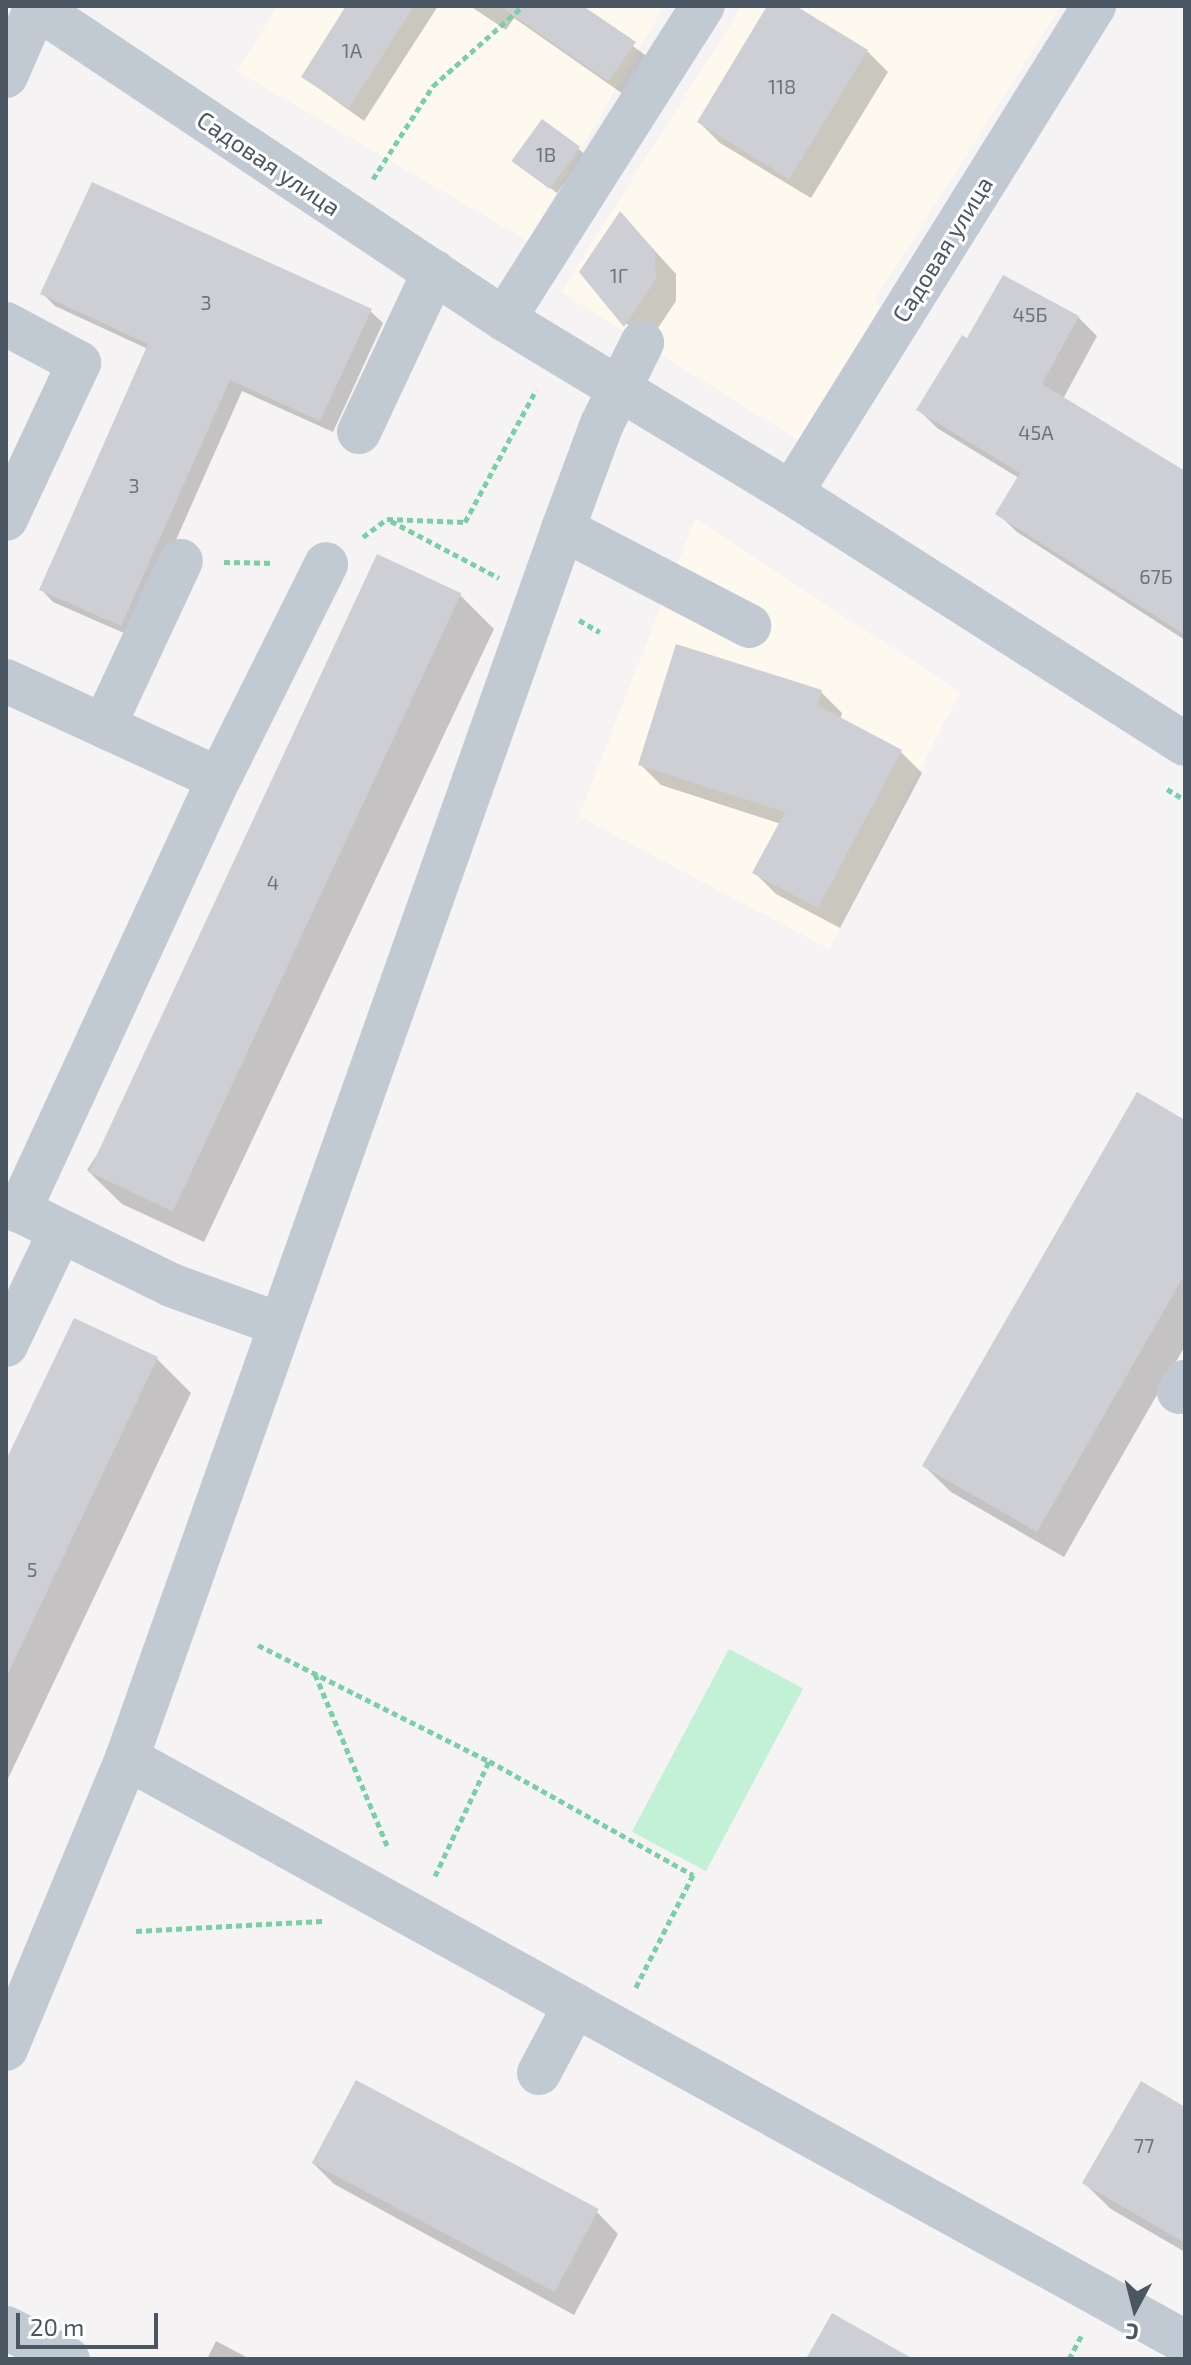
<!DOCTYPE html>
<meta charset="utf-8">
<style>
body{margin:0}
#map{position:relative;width:1191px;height:2365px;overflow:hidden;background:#f5f3f3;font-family:"Exo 2",sans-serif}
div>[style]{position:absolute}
.commercial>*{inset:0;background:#fdf9ef}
.green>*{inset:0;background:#c3f1d5;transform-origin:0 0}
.shadow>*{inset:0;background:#0003}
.building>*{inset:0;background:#cdcfd5;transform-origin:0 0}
.path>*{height:5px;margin-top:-2.5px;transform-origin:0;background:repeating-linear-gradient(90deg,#7ad0a6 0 6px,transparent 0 10px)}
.minor>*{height:44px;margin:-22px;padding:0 22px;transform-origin:22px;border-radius:22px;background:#c1cad2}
span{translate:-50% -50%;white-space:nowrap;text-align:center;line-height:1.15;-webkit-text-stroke:6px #fff;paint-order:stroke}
.number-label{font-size:20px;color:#6b747e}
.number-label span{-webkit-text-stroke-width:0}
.street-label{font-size:24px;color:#4a5661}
.frame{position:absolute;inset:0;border:8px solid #4a5661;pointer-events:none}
.north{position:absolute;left:1095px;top:2269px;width:80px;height:80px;-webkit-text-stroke:6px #fff;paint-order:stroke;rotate:187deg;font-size:22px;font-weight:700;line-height:32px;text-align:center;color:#4a5661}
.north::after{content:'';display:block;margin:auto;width:28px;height:36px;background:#4a5661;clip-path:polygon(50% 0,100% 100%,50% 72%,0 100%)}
.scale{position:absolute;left:16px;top:2313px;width:142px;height:36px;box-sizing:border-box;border:4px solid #4a5661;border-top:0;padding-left:10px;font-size:24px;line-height:28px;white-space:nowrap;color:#4a5661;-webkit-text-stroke:6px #fff;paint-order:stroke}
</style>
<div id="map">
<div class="commercial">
<i style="clip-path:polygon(278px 6px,664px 6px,528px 241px,237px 71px)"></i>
<i style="clip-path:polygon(742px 6px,1061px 6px,874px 301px,889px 314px,806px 445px,561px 292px)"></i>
<i style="clip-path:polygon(695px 519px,960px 692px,829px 949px,579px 816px)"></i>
</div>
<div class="green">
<i style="left:729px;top:1649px;width:84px;height:207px;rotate:28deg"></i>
</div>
<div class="shadow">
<i style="clip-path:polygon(349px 6px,438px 6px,364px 121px,303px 77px)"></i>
<i style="clip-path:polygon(470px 6px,579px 6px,649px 58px,623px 94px,514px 18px,506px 30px)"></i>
<i style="clip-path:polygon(770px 6px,793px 6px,867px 51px,888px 72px,811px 198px,720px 143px,699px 122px)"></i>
<i style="clip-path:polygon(578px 148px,585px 155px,557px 193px,514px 161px)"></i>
<i style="clip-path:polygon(621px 214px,676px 274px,676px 301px,646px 346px,582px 272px)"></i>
<i style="clip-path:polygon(43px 294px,370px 311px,383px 323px,333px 432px,242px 391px,133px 637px,53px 602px,41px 589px,148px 349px,55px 306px)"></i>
<i style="clip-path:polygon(1078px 317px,1097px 336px,1063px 399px,1185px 473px,1185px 640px,1017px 532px,998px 514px,1019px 478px,937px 428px,918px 409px,968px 341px)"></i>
<i style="clip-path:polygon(460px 595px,494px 629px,204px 1242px,122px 1204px,87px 1170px)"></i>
<i style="clip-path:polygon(821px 692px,842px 713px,840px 720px,901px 752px,922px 773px,840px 928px,776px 894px,755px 873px,781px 824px,661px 785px,640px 764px)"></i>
<i style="clip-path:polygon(1185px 1122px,1185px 1346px,1064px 1557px,951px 1492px,924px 1466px)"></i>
<i style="clip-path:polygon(157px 1359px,191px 1393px,6px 1783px,6px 1465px)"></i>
<i style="clip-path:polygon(1185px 2109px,1185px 2252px,1111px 2209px,1084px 2183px)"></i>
<i style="clip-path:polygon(313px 2163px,597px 2212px,618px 2234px,574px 2315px,334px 2184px)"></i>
<i style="clip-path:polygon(216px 2341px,250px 2359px,207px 2359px)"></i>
</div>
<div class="building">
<i style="clip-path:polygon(346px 6px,414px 6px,349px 108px,301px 77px)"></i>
<i style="clip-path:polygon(500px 6px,583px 6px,636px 42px,608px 81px)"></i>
<i style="clip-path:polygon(767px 6px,796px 6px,868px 50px,789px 179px,697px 122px)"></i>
<i style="left:542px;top:119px;width:47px;height:52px;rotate:36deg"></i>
<i style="clip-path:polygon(92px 182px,372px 309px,320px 421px,230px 380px,121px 626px,39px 590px,148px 344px,40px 294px)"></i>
<i style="clip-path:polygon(620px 211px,655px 251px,656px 279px,624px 327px,579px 272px)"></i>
<i style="clip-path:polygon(1003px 275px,1079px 316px,1042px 384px,1185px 471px,1185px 635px,995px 514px,1020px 473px,916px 410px,962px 335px,967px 338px)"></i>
<i style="left:377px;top:554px;width:93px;height:682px;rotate:25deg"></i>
<i style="clip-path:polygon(676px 644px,822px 690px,817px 705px,902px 750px,818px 908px,752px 873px,785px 812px,638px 765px)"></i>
<i style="clip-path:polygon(1137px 1092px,1185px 1120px,1185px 1274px,1037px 1532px,922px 1466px)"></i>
<i style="clip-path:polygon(74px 1318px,158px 1357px,6px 1678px,6px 1460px)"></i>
<i style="left:356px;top:2080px;width:275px;height:94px;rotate:28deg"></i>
<i style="clip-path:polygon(1141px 2081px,1185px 2107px,1185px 2243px,1082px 2183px)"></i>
<i style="clip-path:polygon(832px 2313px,913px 2359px,806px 2359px)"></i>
</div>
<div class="path">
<i style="left:373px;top:179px;width:111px;rotate:-57.2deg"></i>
<i style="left:433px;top:86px;width:120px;rotate:-41.6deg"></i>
<i style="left:391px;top:521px;width:122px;rotate:27.8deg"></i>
<i style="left:363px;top:537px;width:30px;rotate:-37deg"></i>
<i style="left:387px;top:519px;width:78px;rotate:2.2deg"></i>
<i style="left:465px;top:522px;width:150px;rotate:-61.7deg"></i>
<i style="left:224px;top:562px;width:50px;rotate:1.1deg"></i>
<i style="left:579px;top:620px;width:24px;rotate:30deg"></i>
<i style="left:1167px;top:789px;width:21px;rotate:31deg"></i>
<i style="left:258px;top:1645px;width:258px;rotate:26.7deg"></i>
<i style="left:489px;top:1761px;width:234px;rotate:29.2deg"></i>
<i style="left:693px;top:1875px;width:128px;rotate:117deg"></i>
<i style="left:315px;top:1674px;width:189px;rotate:67.2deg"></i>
<i style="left:435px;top:1876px;width:127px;rotate:-64.8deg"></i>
<i style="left:136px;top:1931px;width:187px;rotate:-3.1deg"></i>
<i style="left:1069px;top:2359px;width:27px;rotate:-62deg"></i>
</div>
<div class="minor">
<i style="left:34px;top:6px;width:565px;rotate:33.66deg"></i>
<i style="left:504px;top:319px;width:336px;rotate:31.2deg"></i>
<i style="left:791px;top:493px;width:467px;rotate:32.5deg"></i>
<i style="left:6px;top:76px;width:75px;rotate:-66.5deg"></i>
<i style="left:504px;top:319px;width:371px;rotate:-57.6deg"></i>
<i style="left:6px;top:324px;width:83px;rotate:28.1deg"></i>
<i style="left:79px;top:363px;width:172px;rotate:115.1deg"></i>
<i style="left:359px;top:432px;width:177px;rotate:-64.9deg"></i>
<i style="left:791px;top:493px;width:574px;rotate:-58.11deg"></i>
<i style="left:563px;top:529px;width:210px;rotate:27.5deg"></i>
<i style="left:6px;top:681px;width:234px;rotate:24.7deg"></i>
<i style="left:104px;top:726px;width:182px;rotate:-65deg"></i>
<i style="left:6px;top:1204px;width:184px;rotate:26.1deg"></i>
<i style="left:171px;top:1285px;width:114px;rotate:20deg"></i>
<i style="left:19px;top:1211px;width:476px;rotate:-65.2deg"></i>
<i style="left:219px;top:779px;width:240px;rotate:-63.5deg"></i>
<i style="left:6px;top:1345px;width:123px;rotate:-64.5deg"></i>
<i style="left:1179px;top:1392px;width:12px;rotate:-59deg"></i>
<i style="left:127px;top:1758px;width:1208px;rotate:28.9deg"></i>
<i style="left:6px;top:2049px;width:315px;rotate:-67.4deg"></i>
<i style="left:127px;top:1758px;width:1304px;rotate:-70.47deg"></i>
<i style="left:563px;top:529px;width:110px;rotate:-69.7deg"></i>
<i style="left:601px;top:426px;width:93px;rotate:-63.7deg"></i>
<i style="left:539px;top:2073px;width:77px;rotate:-62.1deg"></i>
<i style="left:6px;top:2328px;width:69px;rotate:26.6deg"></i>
</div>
<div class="number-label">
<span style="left:352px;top:50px">1А</span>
<span style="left:782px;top:86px">118</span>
<span style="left:546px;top:154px">1В</span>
<span style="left:619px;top:275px">1Г</span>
<span style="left:206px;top:302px">3</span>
<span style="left:1030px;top:314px">45Б</span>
<span style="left:1036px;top:432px">45А</span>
<span style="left:134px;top:485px">3</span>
<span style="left:1156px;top:576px">67Б</span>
<span style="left:273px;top:882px">4</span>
<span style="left:32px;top:1569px">5</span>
<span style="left:1144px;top:2145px">77</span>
</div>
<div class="street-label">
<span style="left:269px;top:163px;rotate:34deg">Садовая улица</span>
<span style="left:942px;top:249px;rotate:-58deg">Садовая улица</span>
</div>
<div class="frame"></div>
<div class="north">С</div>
<div class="scale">20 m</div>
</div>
